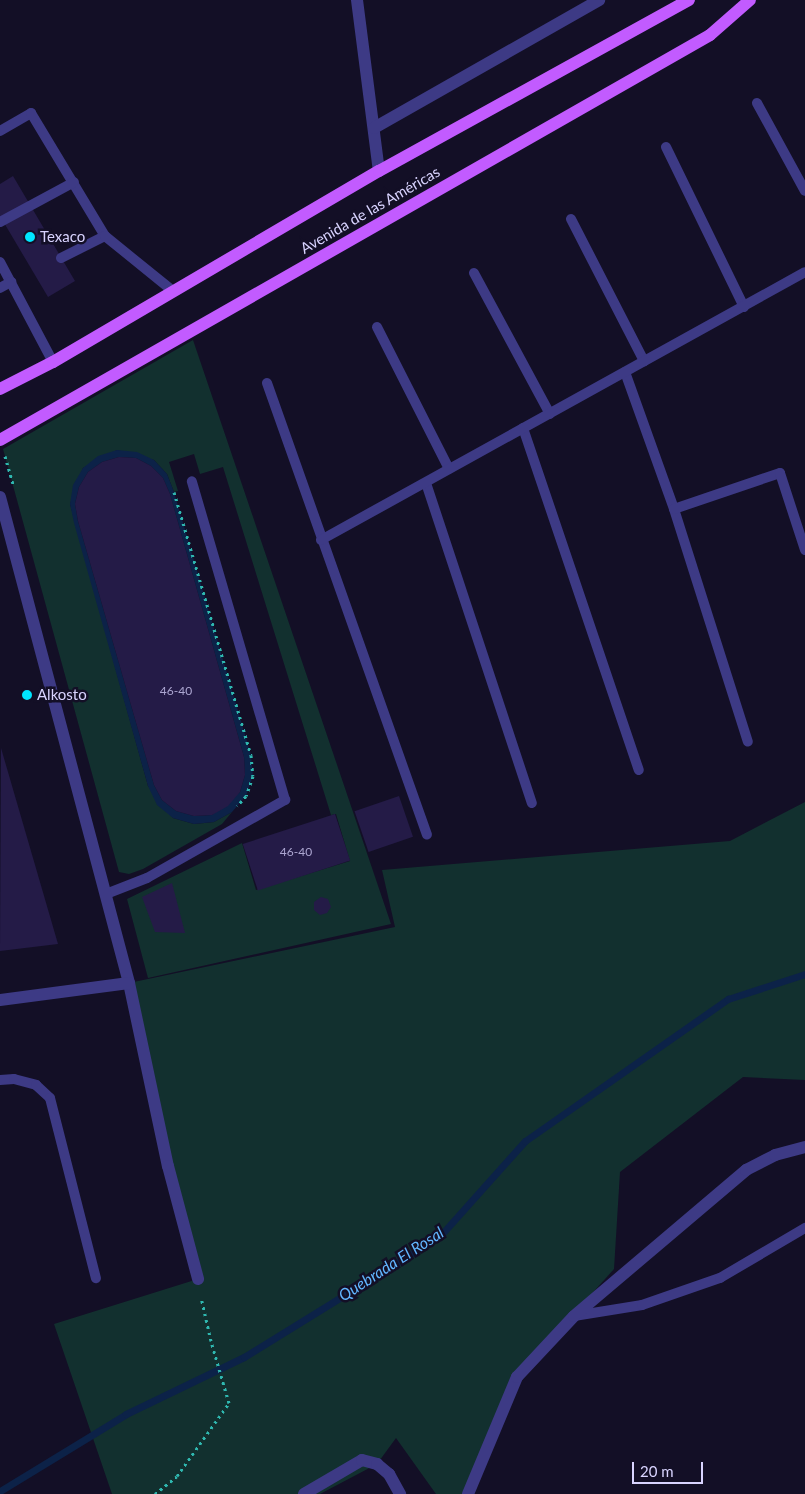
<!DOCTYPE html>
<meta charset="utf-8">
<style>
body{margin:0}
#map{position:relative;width:805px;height:1494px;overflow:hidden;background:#130f26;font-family:Lato,sans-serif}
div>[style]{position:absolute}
.green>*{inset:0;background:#12302f}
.water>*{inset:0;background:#0c2248}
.stream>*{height:7px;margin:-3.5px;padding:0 3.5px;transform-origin:3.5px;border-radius:3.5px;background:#0c2248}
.building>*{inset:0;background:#241b47;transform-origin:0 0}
.path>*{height:3px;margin-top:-1.5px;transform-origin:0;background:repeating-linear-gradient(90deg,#2fb8b0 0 2.5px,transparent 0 6.5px)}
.lane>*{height:10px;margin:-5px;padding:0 5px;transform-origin:5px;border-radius:5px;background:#3d3a85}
.street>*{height:12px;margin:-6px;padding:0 6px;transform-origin:6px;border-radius:6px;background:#3d3a85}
.primary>*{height:12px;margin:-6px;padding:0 6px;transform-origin:6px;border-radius:6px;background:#c25bff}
.dots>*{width:14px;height:14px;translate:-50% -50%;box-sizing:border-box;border:2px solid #130f26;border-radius:50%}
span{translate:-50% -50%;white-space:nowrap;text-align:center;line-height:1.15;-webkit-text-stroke:5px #130f26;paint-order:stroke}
.number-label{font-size:12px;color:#aca6d1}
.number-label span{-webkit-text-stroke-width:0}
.street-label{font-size:15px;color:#d9d4ff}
.poi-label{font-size:15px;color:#d9d4ff}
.left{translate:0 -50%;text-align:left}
.water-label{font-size:16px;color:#62b6ff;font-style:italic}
.scale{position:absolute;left:632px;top:1462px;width:71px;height:22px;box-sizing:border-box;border:2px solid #d9d4ff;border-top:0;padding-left:6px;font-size:15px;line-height:18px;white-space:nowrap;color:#d9d4ff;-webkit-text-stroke:4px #130f26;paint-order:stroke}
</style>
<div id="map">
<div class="green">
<i style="clip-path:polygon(193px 340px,391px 924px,148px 978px,127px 899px,242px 843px,256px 890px,350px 861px,336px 814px,331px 815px,223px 467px,200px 474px,194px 454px,169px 462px,178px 491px,174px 492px,167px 474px,154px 460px,117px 450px,83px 468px,70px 504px,148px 786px,173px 818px,194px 824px,214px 822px,232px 812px,222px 824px,143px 869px,129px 874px,119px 872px,3px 449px)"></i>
<i style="clip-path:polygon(805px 802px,805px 1080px,743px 1077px,620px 1172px,614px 1269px,525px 1368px,469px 1494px,436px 1494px,396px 1438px,377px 1464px,320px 1494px,112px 1494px,54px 1324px,198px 1279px,129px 983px,395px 927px,382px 870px,730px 841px)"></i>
</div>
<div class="water">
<i style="clip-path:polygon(evenodd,117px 450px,137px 452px,154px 460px,167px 474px,174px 492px,251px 755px,253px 776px,246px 796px,232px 812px,214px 822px,194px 824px,173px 818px,157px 805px,148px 786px,74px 523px,70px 504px,73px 485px,83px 468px,98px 456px,117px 450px,119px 457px,136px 458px,151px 466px,163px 478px,170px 494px,244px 757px,245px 775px,240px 792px,212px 815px,194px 816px,176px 811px,162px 800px,154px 785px,78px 521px,75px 504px,79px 487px,88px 472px,102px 462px,119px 457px)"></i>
</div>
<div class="stream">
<i style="left:0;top:1491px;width:148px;rotate:-31.4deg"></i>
<i style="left:126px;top:1414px;width:131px;rotate:-25.8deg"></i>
<i style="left:244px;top:1357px;width:230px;rotate:-31.7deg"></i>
<i style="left:440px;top:1236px;width:127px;rotate:-48.2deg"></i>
<i style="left:525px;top:1141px;width:248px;rotate:-35deg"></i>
<i style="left:728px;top:999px;width:81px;rotate:-18deg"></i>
</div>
<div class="building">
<i style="clip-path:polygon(13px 176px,75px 281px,48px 297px,0 216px,0 184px)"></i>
<i style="clip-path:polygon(119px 457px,136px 458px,151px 466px,163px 478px,170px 494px,244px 757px,245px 775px,240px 792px,228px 806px,212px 815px,194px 816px,176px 811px,162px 800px,154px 785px,78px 521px,75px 504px,79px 487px,88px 472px,102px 462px)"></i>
<i style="clip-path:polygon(1px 748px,58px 944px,0 951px)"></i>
<i style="left:399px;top:796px;width:43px;height:47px;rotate:71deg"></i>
<i style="left:335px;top:814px;width:49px;height:97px;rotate:72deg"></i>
<i style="clip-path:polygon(172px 883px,185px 933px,155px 932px,142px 897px)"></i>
<i style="clip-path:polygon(321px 897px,328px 899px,331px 907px,327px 913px,320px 915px,314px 910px,314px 902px)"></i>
</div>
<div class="path">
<i style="left:5px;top:456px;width:29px;rotate:74deg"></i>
<i style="left:174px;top:492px;width:274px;rotate:73.7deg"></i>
<i style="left:251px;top:755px;width:21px;rotate:85deg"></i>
<i style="left:253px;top:776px;width:21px;rotate:109deg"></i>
<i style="left:246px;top:796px;width:13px;rotate:132deg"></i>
<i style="left:155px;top:1494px;width:28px;rotate:-39deg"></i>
<i style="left:177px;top:1476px;width:90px;rotate:-54.5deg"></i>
<i style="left:229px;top:1403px;width:65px;rotate:-106.2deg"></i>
<i style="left:211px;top:1341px;width:45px;rotate:-102.8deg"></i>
</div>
<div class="lane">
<i style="left:757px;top:103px;width:100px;rotate:61.4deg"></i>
<i style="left:0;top:131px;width:36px;rotate:-30deg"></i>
<i style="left:31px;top:113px;width:144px;rotate:59deg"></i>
<i style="left:666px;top:147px;width:178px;rotate:64deg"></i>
<i style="left:571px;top:219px;width:160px;rotate:62.8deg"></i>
<i style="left:0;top:222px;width:84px;rotate:-28.4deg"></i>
<i style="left:61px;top:258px;width:49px;rotate:-26.6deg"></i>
<i style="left:105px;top:236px;width:87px;rotate:39deg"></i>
<i style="left:0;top:262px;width:113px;rotate:62.1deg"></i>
<i style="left:474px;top:273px;width:160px;rotate:61.7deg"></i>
<i style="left:0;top:288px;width:13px;rotate:-29deg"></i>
<i style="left:377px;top:327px;width:159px;rotate:63.1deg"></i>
<i style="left:625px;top:372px;width:145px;rotate:70.3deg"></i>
<i style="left:674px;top:509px;width:244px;rotate:72.4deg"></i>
<i style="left:267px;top:383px;width:479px;rotate:70.5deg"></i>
<i style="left:523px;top:428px;width:361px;rotate:71.3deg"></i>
<i style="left:426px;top:483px;width:337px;rotate:71.7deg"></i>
<i style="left:674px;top:509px;width:112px;rotate:-18.8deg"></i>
<i style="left:780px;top:473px;width:81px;rotate:72deg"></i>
<i style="left:321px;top:540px;width:553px;rotate:-28.97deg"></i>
<i style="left:106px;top:894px;width:44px;rotate:-21.3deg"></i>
<i style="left:147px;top:878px;width:159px;rotate:-29.5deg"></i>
<i style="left:285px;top:800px;width:332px;rotate:-106.3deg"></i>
<i style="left:0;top:1080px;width:14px;rotate:-4deg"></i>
<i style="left:14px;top:1079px;width:23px;rotate:15deg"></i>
<i style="left:36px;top:1085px;width:19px;rotate:43deg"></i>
<i style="left:50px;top:1098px;width:186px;rotate:75.7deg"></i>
<i style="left:574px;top:1316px;width:69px;rotate:-9.2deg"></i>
<i style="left:642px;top:1305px;width:83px;rotate:-19.1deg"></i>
<i style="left:720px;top:1278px;width:99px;rotate:-30.5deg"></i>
</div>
<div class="street">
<i style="left:357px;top:0;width:172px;rotate:82.7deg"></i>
<i style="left:374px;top:128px;width:259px;rotate:-29.6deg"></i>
<i style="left:0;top:497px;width:503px;rotate:75.13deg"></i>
<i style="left:129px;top:983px;width:187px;rotate:78deg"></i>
<i style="left:168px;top:1166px;width:117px;rotate:75.1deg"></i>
<i style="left:0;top:1000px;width:130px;rotate:-7.5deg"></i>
<i style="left:304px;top:1494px;width:67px;rotate:-30.4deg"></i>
<i style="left:362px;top:1460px;width:16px;rotate:15deg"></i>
<i style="left:377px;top:1464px;width:16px;rotate:40deg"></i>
<i style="left:389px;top:1474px;width:23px;rotate:61deg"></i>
<i style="left:468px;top:1494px;width:127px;rotate:-67.3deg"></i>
<i style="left:517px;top:1377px;width:83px;rotate:-46.9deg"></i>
<i style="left:574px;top:1316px;width:226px;rotate:-40.3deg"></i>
<i style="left:746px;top:1170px;width:33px;rotate:-27deg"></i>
<i style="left:775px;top:1155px;width:31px;rotate:-15deg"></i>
</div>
<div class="primary">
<i style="left:0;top:389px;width:59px;rotate:-27deg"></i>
<i style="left:53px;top:362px;width:378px;rotate:-30.4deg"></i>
<i style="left:379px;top:171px;width:354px;rotate:-28.9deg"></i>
<i style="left:0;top:440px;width:817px;rotate:-29.7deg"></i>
<i style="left:710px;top:35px;width:53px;rotate:-41.2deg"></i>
</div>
<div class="dots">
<i style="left:30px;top:237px;background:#00e5ff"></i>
<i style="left:27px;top:695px;background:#00e5ff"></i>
</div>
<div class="number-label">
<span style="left:176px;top:691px">46-40</span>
<span style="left:296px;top:852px">46-40</span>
</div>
<div class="street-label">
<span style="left:370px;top:210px;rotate:-30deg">Avenida de las Américas</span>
</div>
<div class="poi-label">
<span class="left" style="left:40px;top:237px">Texaco</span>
<span class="left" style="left:37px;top:695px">Alkosto</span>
</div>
<div class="water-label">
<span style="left:391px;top:1264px;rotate:-33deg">Quebrada El Rosal</span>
</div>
<div class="scale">20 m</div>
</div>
